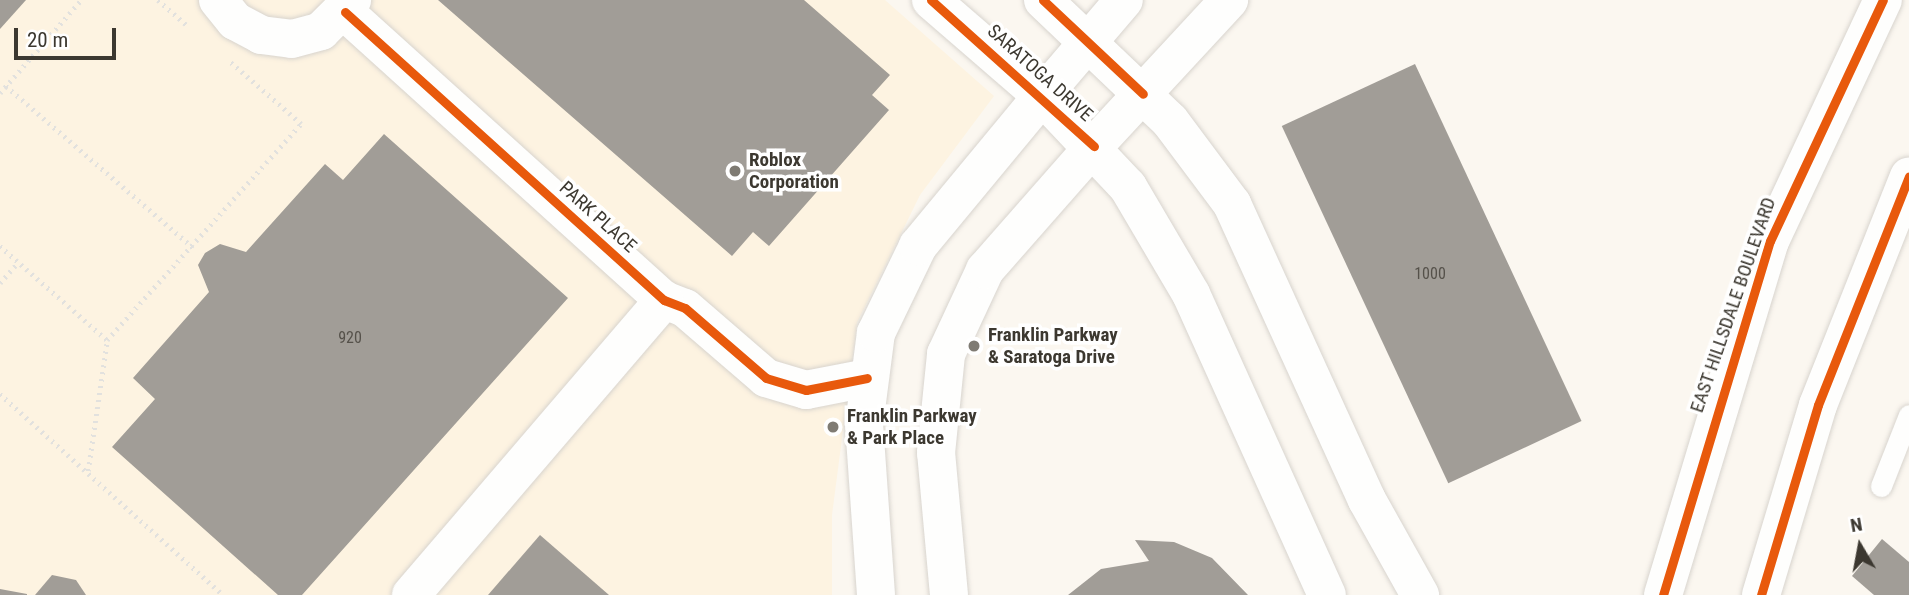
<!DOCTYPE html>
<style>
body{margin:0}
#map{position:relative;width:1909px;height:595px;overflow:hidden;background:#fbf7f0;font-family:"Roboto Condensed",sans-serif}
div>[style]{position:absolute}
.built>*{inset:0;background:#fdf3e1}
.building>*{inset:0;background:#a19d97;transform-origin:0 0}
.path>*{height:4.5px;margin-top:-2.25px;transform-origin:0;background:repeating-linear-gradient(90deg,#e2e1de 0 2px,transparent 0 7px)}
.roads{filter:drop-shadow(0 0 2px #d8d4ce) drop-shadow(0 0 2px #d8d4ce)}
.service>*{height:21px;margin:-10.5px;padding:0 10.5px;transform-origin:10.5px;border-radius:10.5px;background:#fefefd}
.minor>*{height:38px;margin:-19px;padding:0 19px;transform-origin:19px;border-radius:19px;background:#fefefd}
.secondary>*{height:38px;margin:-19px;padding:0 19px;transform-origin:19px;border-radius:19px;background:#fefefd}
.cycleway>*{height:9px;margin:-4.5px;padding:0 4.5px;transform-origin:4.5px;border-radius:4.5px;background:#e8590c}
.dots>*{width:19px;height:19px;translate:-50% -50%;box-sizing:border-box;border:4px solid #fff;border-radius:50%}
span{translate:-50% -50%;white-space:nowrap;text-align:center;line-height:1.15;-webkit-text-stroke:7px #fff;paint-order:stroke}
.number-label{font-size:16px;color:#55514a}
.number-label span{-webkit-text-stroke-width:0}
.street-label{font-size:19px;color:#3c3830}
.poi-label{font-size:19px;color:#3c3830;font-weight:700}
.left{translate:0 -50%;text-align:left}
.north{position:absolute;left:1825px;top:511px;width:70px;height:70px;-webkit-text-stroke:5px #fff;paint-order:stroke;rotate:350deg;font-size:19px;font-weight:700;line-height:28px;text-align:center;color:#3c3830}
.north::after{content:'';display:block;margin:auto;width:24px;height:32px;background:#3c3830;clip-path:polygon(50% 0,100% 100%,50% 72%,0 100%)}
.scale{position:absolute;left:14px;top:28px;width:102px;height:32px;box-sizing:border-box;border:4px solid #3c3830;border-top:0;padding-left:9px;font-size:21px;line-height:24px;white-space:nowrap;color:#3c3830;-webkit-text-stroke:5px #fff;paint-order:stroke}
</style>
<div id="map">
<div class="built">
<i style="clip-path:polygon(0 0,885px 0,994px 96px,920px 195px,857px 323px,832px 515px,832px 595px,0 595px)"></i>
</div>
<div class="building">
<i style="clip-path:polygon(0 0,26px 0,0 29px)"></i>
<i style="clip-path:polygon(438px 0,804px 0,890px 75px,872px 95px,889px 110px,769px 246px,753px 232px,732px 256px)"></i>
<i style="left:1415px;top:64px;width:394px;height:147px;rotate:65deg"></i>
<i style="clip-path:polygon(384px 134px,568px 298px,302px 595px,278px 595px,112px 447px,155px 399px,133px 378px,209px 292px,198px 265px,205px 253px,220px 244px,246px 252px,325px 164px,343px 180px)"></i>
<i style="clip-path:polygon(540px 535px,609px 595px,488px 595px)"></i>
<i style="clip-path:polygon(1882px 539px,1909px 562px,1909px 595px,1874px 595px,1852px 576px)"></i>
<i style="clip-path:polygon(1135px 540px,1174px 542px,1212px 558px,1248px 595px,1068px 595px,1101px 569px,1149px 561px)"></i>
<i style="clip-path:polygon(52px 575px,76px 580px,86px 595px,35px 595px)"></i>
<i style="clip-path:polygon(0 589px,27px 594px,27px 595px,0 595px)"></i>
</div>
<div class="path">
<i style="left:158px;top:0;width:41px;rotate:41.1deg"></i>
<i style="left:6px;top:86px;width:248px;rotate:40.8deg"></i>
<i style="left:0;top:93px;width:123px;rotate:-48.9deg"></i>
<i style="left:0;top:246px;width:142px;rotate:41.3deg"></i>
<i style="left:0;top:283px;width:28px;rotate:-49deg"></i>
<i style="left:0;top:394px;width:300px;rotate:42deg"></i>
<i style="left:88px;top:471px;width:132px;rotate:-81.7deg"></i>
<i style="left:107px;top:340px;width:290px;rotate:-48.1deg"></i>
<i style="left:301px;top:124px;width:94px;rotate:-138.9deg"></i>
</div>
<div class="roads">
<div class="service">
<i style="left:1881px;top:486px;width:76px;rotate:-68.5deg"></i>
</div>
<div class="minor">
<i style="left:218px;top:0;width:27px;rotate:51deg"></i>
<i style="left:235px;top:21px;width:30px;rotate:28deg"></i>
<i style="left:261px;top:35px;width:31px;rotate:7deg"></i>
<i style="left:292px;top:39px;width:30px;rotate:-15deg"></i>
<i style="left:321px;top:31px;width:44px;rotate:-45deg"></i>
<i style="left:345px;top:12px;width:430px;rotate:42.1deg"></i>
<i style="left:664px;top:300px;width:22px;rotate:21deg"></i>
<i style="left:685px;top:308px;width:107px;rotate:40.8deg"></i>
<i style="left:766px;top:378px;width:42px;rotate:16.7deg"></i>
<i style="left:806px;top:390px;width:62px;rotate:-11.1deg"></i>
<i style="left:411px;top:595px;width:389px;rotate:-49.4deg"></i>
<i style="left:876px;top:595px;width:170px;rotate:-94deg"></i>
<i style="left:864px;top:425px;width:93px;rotate:-82.6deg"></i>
<i style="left:876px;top:333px;width:97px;rotate:-64.2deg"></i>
<i style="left:918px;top:246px;width:195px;rotate:-50.4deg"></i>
<i style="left:949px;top:595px;width:143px;rotate:-95.2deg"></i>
<i style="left:936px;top:453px;width:100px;rotate:-84.2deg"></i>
<i style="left:946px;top:354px;width:93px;rotate:-65.1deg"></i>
<i style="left:985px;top:270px;width:165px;rotate:-48.7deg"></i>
</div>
<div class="secondary">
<i style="left:931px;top:0;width:147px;rotate:40.9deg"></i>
<i style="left:1042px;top:96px;width:125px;rotate:46.6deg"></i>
<i style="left:1128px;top:187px;width:124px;rotate:59.5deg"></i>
<i style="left:1191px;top:294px;width:330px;rotate:65.7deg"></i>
<i style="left:1043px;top:0;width:175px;rotate:43.6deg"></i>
<i style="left:1170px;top:121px;width:104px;rotate:53.2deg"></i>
<i style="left:1232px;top:204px;width:325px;rotate:65.5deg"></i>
<i style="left:1367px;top:500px;width:109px;rotate:60.8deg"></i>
<i style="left:1042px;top:96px;width:126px;rotate:-49.5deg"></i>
<i style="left:1094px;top:146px;width:199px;rotate:-47.2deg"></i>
<i style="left:1663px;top:595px;width:370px;rotate:-73.2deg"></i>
<i style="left:1770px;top:241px;width:266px;rotate:-64.9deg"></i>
<i style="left:1761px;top:595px;width:198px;rotate:-73.3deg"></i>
<i style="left:1818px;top:405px;width:246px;rotate:-68.3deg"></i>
</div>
</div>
<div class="cycleway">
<i style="left:931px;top:0;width:219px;rotate:41.9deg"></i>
<i style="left:1043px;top:0;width:137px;rotate:43.2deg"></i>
<i style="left:345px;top:12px;width:430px;rotate:42.1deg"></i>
<i style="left:664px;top:300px;width:22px;rotate:21deg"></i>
<i style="left:685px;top:308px;width:107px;rotate:40.8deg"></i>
<i style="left:766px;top:378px;width:42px;rotate:16.7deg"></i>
<i style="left:806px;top:390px;width:62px;rotate:-11.1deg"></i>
<i style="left:1663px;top:595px;width:370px;rotate:-73.2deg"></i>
<i style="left:1770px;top:241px;width:266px;rotate:-64.9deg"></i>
<i style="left:1761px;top:595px;width:198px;rotate:-73.3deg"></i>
<i style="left:1818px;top:405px;width:246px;rotate:-68.3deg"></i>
</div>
<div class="dots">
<i style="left:735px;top:171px;background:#7f7b73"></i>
<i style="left:974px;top:346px;background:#7f7b73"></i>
<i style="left:833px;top:427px;background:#7f7b73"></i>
</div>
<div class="number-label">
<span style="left:1430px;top:274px">1000</span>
<span style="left:350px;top:338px">920</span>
</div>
<div class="street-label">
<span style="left:1040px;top:73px;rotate:42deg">SARATOGA DRIVE</span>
<span style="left:598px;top:217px;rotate:42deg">PARK PLACE</span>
<span style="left:1733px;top:305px;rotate:-71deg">EAST HILLSDALE BOULEVARD</span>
</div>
<div class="poi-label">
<span class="left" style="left:749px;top:171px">Roblox<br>Corporation</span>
<span class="left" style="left:988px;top:346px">Franklin Parkway<br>&amp; Saratoga Drive</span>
<span class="left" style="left:847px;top:427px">Franklin Parkway<br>&amp; Park Place</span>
</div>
<div class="north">N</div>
<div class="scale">20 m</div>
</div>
